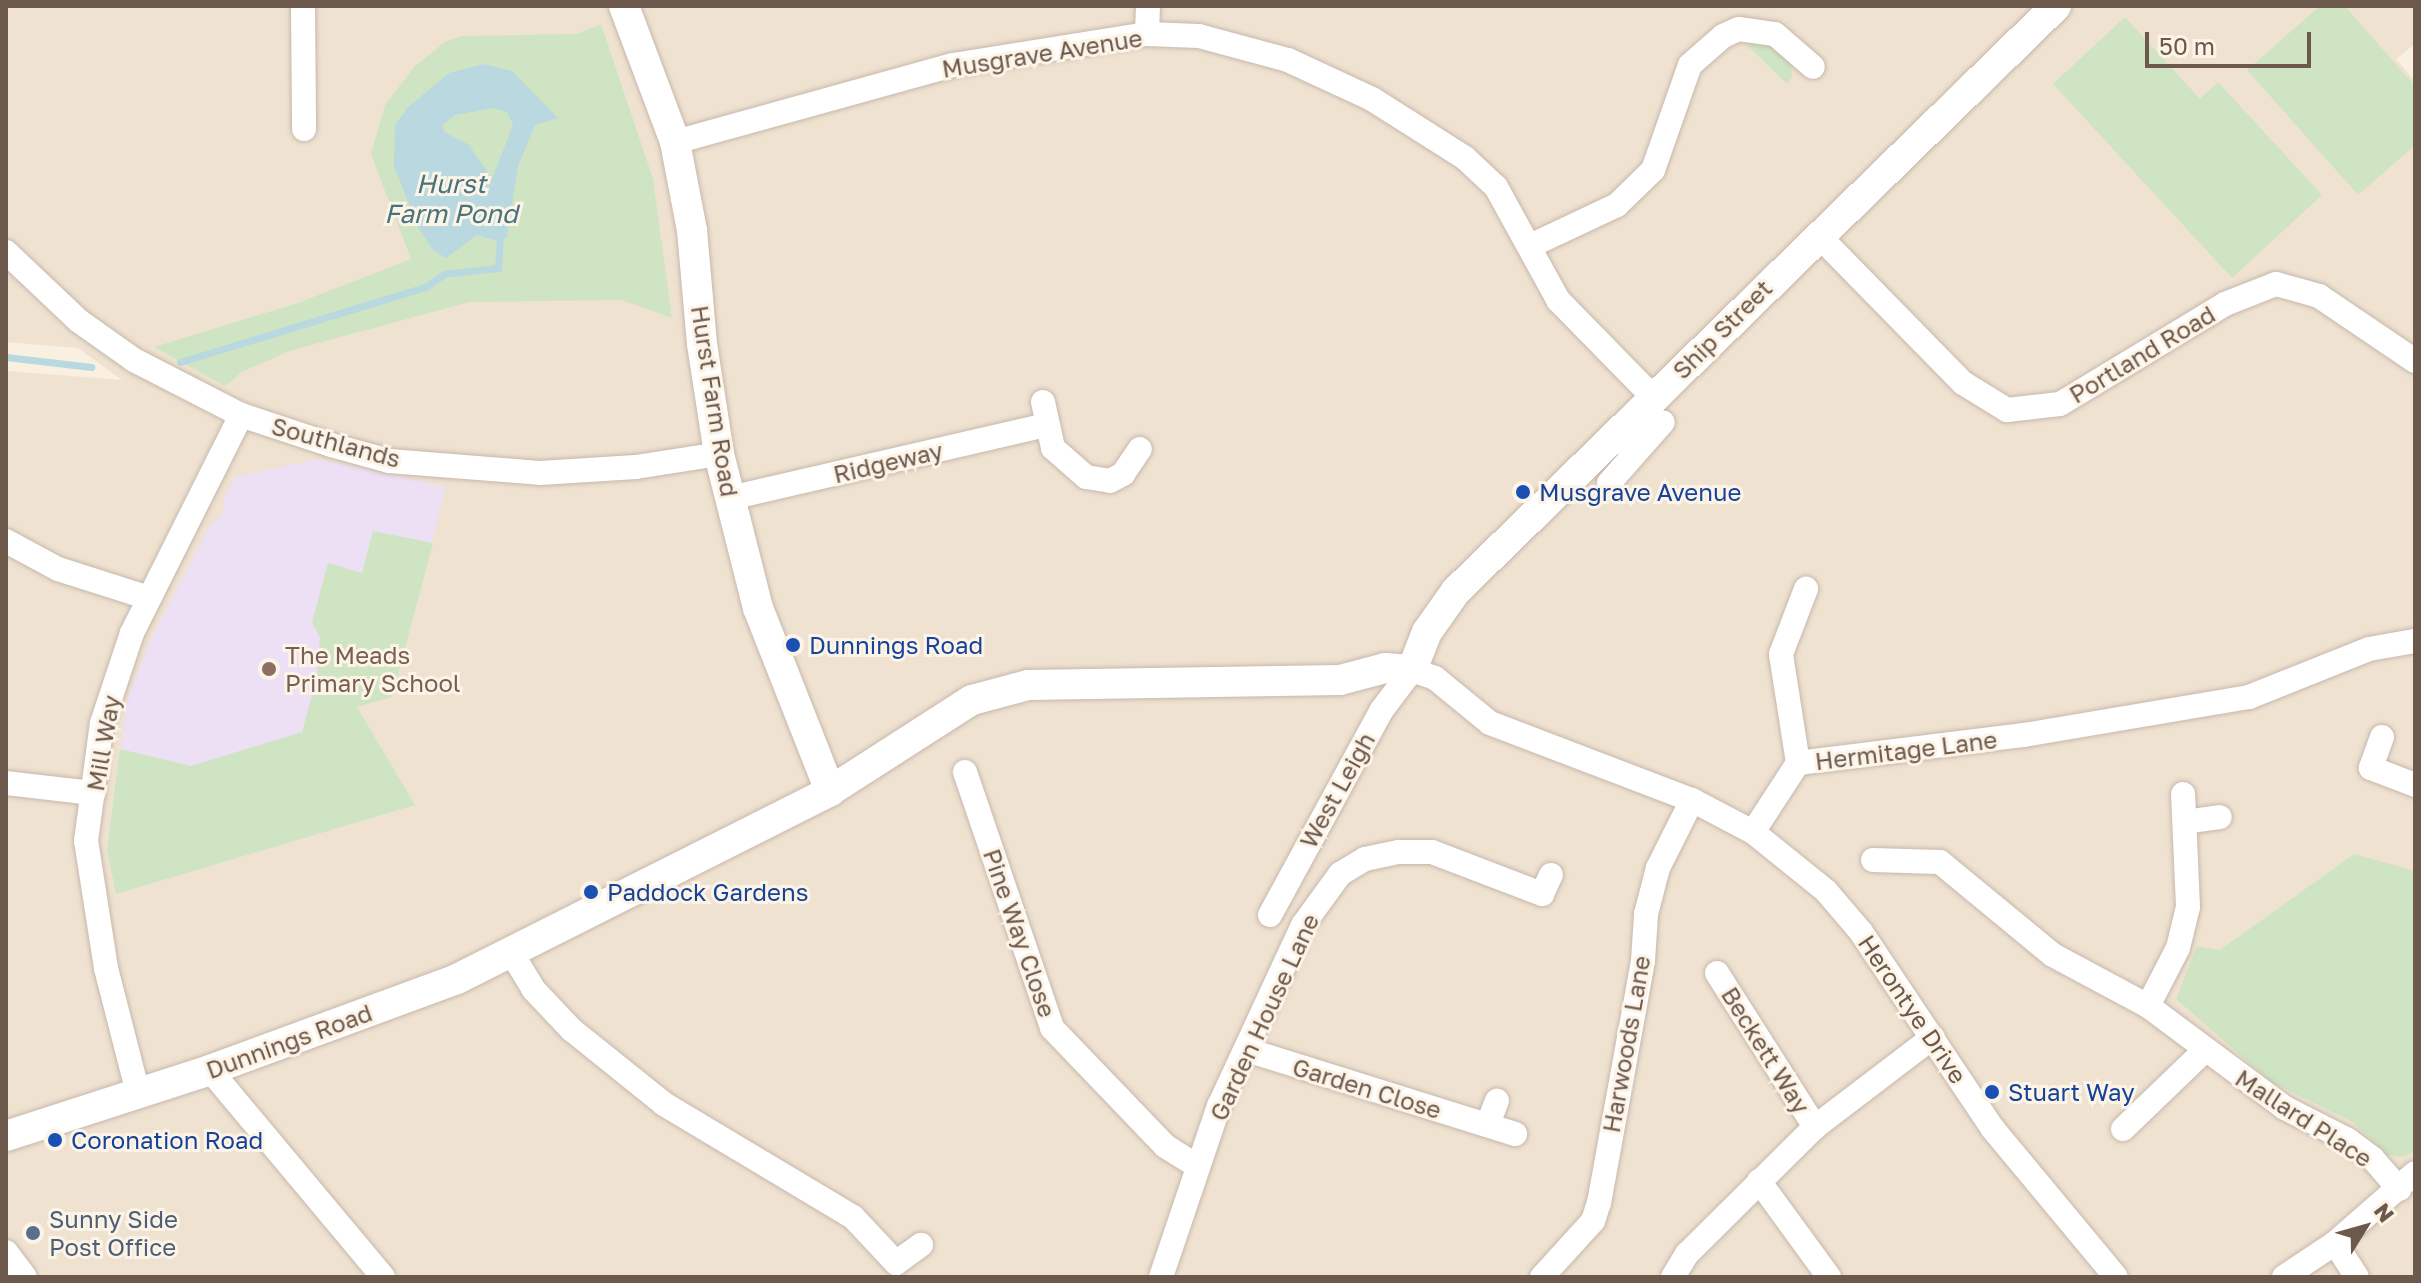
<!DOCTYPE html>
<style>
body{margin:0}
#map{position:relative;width:2421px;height:1283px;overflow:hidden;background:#f9f0e2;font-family:"Golos Text",sans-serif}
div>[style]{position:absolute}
.residential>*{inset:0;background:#efe2d1}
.education>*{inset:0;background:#eddff4}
.green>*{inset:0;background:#cfe4c2}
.water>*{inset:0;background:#b9d8df}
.stream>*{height:7px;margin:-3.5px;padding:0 3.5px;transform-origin:3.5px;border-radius:3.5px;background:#b9d8df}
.roads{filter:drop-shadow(0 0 2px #c7b8ab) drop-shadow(0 0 2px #c7b8ab)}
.minor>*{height:24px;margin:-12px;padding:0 12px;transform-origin:12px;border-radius:12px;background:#fff}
.tertiary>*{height:30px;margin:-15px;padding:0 15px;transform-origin:15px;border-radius:15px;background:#fff}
.dots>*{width:22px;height:22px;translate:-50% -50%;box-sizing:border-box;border:4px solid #fcf4e7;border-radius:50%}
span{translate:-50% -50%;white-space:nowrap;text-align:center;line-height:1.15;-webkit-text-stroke:6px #fcf4e7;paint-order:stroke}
.street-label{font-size:24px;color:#6d584c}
.transit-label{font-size:24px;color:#164399}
.left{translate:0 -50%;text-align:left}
.education-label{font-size:24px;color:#785e54}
.service-label{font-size:24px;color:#4e5e75}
.water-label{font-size:26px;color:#48747e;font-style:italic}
.frame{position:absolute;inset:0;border:8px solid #6d584c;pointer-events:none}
.north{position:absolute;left:2325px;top:1187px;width:80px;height:80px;-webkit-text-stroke:6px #fcf4e7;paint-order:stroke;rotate:53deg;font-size:22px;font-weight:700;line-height:32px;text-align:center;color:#6d584c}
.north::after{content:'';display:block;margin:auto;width:28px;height:36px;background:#6d584c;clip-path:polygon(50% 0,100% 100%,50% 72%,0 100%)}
.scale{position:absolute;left:2145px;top:32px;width:166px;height:36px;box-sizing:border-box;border:4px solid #6d584c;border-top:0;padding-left:10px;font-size:24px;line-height:28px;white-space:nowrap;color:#6d584c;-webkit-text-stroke:6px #fcf4e7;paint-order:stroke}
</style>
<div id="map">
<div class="residential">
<i style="clip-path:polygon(6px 6px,2415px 6px,2415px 44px,2396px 59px,2415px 81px,2415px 1277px,6px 1277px,6px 371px,122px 380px,78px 348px,6px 342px)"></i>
</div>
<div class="education">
<i style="clip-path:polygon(318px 459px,446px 487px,392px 697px,357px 707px,415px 805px,116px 894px,107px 850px,128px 696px,150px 641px,209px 527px,223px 514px,224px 497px,235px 477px)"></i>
</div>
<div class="green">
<i style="clip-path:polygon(2320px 6px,2345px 6px,2415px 86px,2415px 145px,2358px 195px,2247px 70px)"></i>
<i style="clip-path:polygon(2125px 17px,2200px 99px,2218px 82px,2322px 195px,2232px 278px,2053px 84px)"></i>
<i style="clip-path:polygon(601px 24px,653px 179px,672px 318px,622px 300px,469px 302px,289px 351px,242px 372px,225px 386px,154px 347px,298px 303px,411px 259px,371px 154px,385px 105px,415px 66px,445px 42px,462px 36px,577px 34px)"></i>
<i style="clip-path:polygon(1745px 43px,1762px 43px,1790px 55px,1792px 77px,1787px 84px)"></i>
<i style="clip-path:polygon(373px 531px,433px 543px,392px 697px,357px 707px,415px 805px,116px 894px,107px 850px,120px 749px,191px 766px,302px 732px,317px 677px,320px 638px,312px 622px,328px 563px,362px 573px)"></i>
<i style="clip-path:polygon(2354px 854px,2415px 871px,2415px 1151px,2404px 1157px,2387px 1155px,2353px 1122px,2271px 1082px,2176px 999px,2197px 946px,2220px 950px)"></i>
</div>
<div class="water">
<i style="clip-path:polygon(evenodd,484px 64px,512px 71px,558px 118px,535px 125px,518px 166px,507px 237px,500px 242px,477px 235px,446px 258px,433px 250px,418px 227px,394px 166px,395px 126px,407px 108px,449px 73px,484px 64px,493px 108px,507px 112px,513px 125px,492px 179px,469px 145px,444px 132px,443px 125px,455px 115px,493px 108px)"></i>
</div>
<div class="stream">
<i style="left:6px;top:357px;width:86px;rotate:6.7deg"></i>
<i style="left:180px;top:362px;width:256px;rotate:-17deg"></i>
<i style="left:425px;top:287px;width:23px;rotate:-34deg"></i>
<i style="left:444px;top:274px;width:54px;rotate:-6.3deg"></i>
<i style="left:498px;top:268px;width:26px;rotate:-86deg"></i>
</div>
<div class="roads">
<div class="minor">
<i style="left:303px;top:6px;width:123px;rotate:89.5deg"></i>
<i style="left:1147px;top:34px;width:28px;rotate:-88deg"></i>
<i style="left:675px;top:142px;width:288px;rotate:-15.5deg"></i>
<i style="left:953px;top:65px;width:196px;rotate:-9.1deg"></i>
<i style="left:1147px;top:34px;width:52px;rotate:2.2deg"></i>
<i style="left:1199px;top:36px;width:92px;rotate:15.1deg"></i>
<i style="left:1288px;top:60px;width:93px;rotate:24.9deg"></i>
<i style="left:1372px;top:99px;width:110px;rotate:32.4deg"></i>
<i style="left:1465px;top:158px;width:42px;rotate:43.1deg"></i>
<i style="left:1496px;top:187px;width:129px;rotate:61.2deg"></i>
<i style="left:1558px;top:300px;width:137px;rotate:45.6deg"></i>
<i style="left:1818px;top:235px;width:207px;rotate:45.6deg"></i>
<i style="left:1963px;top:383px;width:52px;rotate:31.5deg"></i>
<i style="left:2007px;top:410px;width:53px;rotate:-6.5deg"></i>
<i style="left:2060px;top:404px;width:193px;rotate:-31.2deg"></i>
<i style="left:2225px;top:304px;width:55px;rotate:-21.4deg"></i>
<i style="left:2276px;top:284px;width:45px;rotate:15.6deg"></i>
<i style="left:2319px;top:296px;width:116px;rotate:34.1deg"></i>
<i style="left:1530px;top:246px;width:96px;rotate:-25.2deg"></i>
<i style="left:1617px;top:205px;width:50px;rotate:-44.2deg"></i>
<i style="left:1653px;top:170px;width:111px;rotate:-70.6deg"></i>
<i style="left:1690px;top:65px;width:44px;rotate:-41.3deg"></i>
<i style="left:1723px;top:36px;width:17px;rotate:-24deg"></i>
<i style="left:1739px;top:29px;width:36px;rotate:8deg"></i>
<i style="left:1775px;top:34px;width:50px;rotate:41deg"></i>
<i style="left:6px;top:252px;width:100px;rotate:43.4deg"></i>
<i style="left:79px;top:321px;width:67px;rotate:35.3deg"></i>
<i style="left:134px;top:360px;width:120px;rotate:27.2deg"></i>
<i style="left:241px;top:415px;width:95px;rotate:18.4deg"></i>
<i style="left:331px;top:445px;width:60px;rotate:15.4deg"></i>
<i style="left:389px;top:461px;width:151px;rotate:4.5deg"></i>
<i style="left:540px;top:473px;width:96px;rotate:-3.6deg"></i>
<i style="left:636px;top:467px;width:84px;rotate:-8.9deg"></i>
<i style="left:1043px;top:402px;width:47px;rotate:77.7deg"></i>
<i style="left:1053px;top:448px;width:44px;rotate:41.3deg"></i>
<i style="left:1086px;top:477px;width:24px;rotate:9deg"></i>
<i style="left:1110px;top:481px;width:15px;rotate:-28deg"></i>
<i style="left:1123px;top:474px;width:30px;rotate:-56deg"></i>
<i style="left:1609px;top:483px;width:81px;rotate:-48.5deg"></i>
<i style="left:730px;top:498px;width:325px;rotate:-13deg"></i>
<i style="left:6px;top:541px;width:59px;rotate:28.3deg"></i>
<i style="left:58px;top:569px;width:96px;rotate:17.7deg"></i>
<i style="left:2382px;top:737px;width:33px;rotate:110deg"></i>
<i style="left:2371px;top:768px;width:47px;rotate:21.1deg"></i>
<i style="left:1798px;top:763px;width:228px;rotate:-7.1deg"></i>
<i style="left:2024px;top:735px;width:228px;rotate:-9.6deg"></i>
<i style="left:2249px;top:697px;width:129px;rotate:-21.8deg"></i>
<i style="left:2369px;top:649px;width:47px;rotate:-9.9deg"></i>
<i style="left:1798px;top:763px;width:110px;rotate:-98.9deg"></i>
<i style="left:1781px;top:654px;width:70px;rotate:-69deg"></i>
<i style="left:965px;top:772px;width:270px;rotate:71.2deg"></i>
<i style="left:1052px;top:1028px;width:163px;rotate:46.2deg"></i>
<i style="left:1165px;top:1146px;width:39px;rotate:32deg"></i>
<i style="left:6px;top:783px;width:88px;rotate:6.6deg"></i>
<i style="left:2185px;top:822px;width:35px;rotate:-8deg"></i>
<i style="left:1753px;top:832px;width:82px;rotate:-56.9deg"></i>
<i style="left:1873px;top:860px;width:67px;rotate:1.7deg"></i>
<i style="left:1940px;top:862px;width:146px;rotate:39.5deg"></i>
<i style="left:2053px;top:955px;width:108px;rotate:28.2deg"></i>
<i style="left:2148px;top:1006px;width:171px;rotate:36.7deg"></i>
<i style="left:2285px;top:1108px;width:71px;rotate:26.9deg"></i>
<i style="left:2348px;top:1140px;width:31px;rotate:37deg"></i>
<i style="left:2373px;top:1159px;width:40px;rotate:49deg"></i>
<i style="left:1270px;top:915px;width:232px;rotate:-61.4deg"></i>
<i style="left:1381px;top:711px;width:51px;rotate:-52.9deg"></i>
<i style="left:1412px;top:670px;width:24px;rotate:19deg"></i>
<i style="left:1435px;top:678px;width:71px;rotate:39.3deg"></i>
<i style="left:1490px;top:723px;width:216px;rotate:20.9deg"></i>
<i style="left:1692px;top:800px;width:69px;rotate:27.7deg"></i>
<i style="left:1753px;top:832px;width:94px;rotate:38.9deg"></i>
<i style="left:1826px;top:891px;width:54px;rotate:49.5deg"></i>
<i style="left:1861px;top:932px;width:237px;rotate:56.2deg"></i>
<i style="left:1993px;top:1129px;width:192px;rotate:50.3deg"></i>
<i style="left:511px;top:952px;width:44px;rotate:58.8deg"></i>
<i style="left:534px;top:990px;width:55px;rotate:46.5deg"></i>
<i style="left:572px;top:1030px;width:118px;rotate:38.8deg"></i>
<i style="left:664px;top:1104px;width:220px;rotate:30.9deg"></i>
<i style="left:853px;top:1217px;width:63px;rotate:46.9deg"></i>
<i style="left:896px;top:1263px;width:31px;rotate:-36deg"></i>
<i style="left:1717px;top:973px;width:183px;rotate:57.5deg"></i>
<i style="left:2148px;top:1006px;width:65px;rotate:-62.7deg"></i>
<i style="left:2178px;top:948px;width:42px;rotate:-76.3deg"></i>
<i style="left:2188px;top:907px;width:113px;rotate:-92.5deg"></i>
<i style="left:1247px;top:1050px;width:281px;rotate:17.4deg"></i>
<i style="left:210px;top:1070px;width:270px;rotate:50.1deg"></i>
<i style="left:138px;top:1093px;width:129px;rotate:-104.4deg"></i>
<i style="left:106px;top:968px;width:129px;rotate:-98.9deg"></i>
<i style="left:86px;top:841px;width:119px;rotate:-82.3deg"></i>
<i style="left:102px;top:723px;width:95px;rotate:-71.6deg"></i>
<i style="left:132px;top:633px;width:244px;rotate:-63.4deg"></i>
<i style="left:1488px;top:1124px;width:25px;rotate:-69deg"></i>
<i style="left:2123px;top:1129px;width:114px;rotate:-43.9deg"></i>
<i style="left:1759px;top:1181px;width:119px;rotate:53.9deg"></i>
<i style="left:2335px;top:1243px;width:40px;rotate:57.1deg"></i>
<i style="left:6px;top:1252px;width:31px;rotate:53deg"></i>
<i style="left:1161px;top:1277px;width:181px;rotate:-71.3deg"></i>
<i style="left:1219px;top:1106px;width:200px;rotate:-65.1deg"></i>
<i style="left:1303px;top:925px;width:63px;rotate:-54deg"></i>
<i style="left:1340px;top:874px;width:29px;rotate:-31deg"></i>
<i style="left:1365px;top:859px;width:35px;rotate:-12deg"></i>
<i style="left:1399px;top:852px;width:33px"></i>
<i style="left:1432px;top:852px;width:118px;rotate:20.9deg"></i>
<i style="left:1542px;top:894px;width:21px;rotate:-65deg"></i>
<i style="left:1542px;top:1277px;width:76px;rotate:-47.7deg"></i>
<i style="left:1593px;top:1221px;width:19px;rotate:-72deg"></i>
<i style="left:1599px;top:1203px;width:246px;rotate:-79.7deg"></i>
<i style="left:1643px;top:961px;width:47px;rotate:-86.3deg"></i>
<i style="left:1646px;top:914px;width:48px;rotate:-75.4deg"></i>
<i style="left:1658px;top:868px;width:76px;rotate:-63.4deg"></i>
<i style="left:1673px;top:1277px;width:27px;rotate:-59deg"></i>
<i style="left:1687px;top:1254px;width:180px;rotate:-44.8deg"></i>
<i style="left:1815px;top:1127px;width:148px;rotate:-37.3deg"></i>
<i style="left:2284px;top:1277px;width:61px;rotate:-33.7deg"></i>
<i style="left:2335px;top:1243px;width:106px;rotate:-41.2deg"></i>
</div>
<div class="tertiary">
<i style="left:624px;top:6px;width:145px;rotate:69.4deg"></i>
<i style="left:675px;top:142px;width:90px;rotate:79.1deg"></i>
<i style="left:692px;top:230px;width:114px;rotate:85deg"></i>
<i style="left:702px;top:344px;width:111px;rotate:81.2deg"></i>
<i style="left:719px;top:454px;width:159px;rotate:75.8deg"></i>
<i style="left:758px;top:608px;width:197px;rotate:68.5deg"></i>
<i style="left:6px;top:1136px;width:214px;rotate:-17.9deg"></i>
<i style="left:210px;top:1070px;width:263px;rotate:-20.2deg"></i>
<i style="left:457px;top:979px;width:418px;rotate:-26.7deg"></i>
<i style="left:830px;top:791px;width:169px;rotate:-32.7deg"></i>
<i style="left:972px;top:700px;width:58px;rotate:-15deg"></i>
<i style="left:1028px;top:685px;width:312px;rotate:-0.9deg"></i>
<i style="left:1340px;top:680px;width:47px;rotate:-14.9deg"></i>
<i style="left:1385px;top:668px;width:27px;rotate:4deg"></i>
<i style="left:1412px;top:670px;width:41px;rotate:-68.5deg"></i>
<i style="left:1427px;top:632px;width:50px;rotate:-54.7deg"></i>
<i style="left:1456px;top:591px;width:838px;rotate:-44.27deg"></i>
</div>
</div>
<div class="dots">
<i style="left:1523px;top:492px;background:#1a4fb4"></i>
<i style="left:793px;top:645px;background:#1a4fb4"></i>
<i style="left:269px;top:669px;background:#8d6e63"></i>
<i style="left:591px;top:892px;background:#1a4fb4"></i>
<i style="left:1992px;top:1092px;background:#1a4fb4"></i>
<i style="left:55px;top:1140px;background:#1a4fb4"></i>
<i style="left:33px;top:1233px;background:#5c6f8a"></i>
</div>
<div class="street-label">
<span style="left:1042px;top:53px;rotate:-9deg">Musgrave Avenue</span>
<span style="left:1722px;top:329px;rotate:-45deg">Ship Street</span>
<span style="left:2142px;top:354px;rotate:-31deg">Portland Road</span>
<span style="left:715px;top:401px;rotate:81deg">Hurst Farm Road</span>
<span style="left:336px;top:442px;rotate:15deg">Southlands</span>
<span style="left:888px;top:462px;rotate:-13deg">Ridgeway</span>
<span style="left:103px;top:743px;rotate:-80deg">Mill Way</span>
<span style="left:1906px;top:750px;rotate:-7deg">Hermitage Lane</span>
<span style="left:1337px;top:790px;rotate:-61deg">West Leigh</span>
<span style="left:1020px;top:933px;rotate:71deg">Pine Way Close</span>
<span style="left:1913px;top:1009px;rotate:56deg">Herontye Drive</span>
<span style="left:1264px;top:1017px;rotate:-65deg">Garden House Lane</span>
<span style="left:289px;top:1041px;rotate:-20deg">Dunnings Road</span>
<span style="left:1626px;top:1044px;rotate:-80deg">Harwoods Lane</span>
<span style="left:1766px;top:1050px;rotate:58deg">Beckett Way</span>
<span style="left:1367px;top:1088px;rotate:17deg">Garden Close</span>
<span style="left:2304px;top:1118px;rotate:33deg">Mallard Place</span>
</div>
<div class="transit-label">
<span class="left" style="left:1539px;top:492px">Musgrave Avenue</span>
<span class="left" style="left:809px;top:645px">Dunnings Road</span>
<span class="left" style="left:607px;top:892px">Paddock Gardens</span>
<span class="left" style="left:2008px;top:1092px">Stuart Way</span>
<span class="left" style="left:71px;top:1140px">Coronation Road</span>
</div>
<div class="education-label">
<span class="left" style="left:285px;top:669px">The Meads<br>Primary School</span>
</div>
<div class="service-label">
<span class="left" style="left:49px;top:1233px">Sunny Side<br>Post Office</span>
</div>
<div class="water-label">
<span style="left:451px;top:199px">Hurst<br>Farm Pond</span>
</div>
<div class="frame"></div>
<div class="north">N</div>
<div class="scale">50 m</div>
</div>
